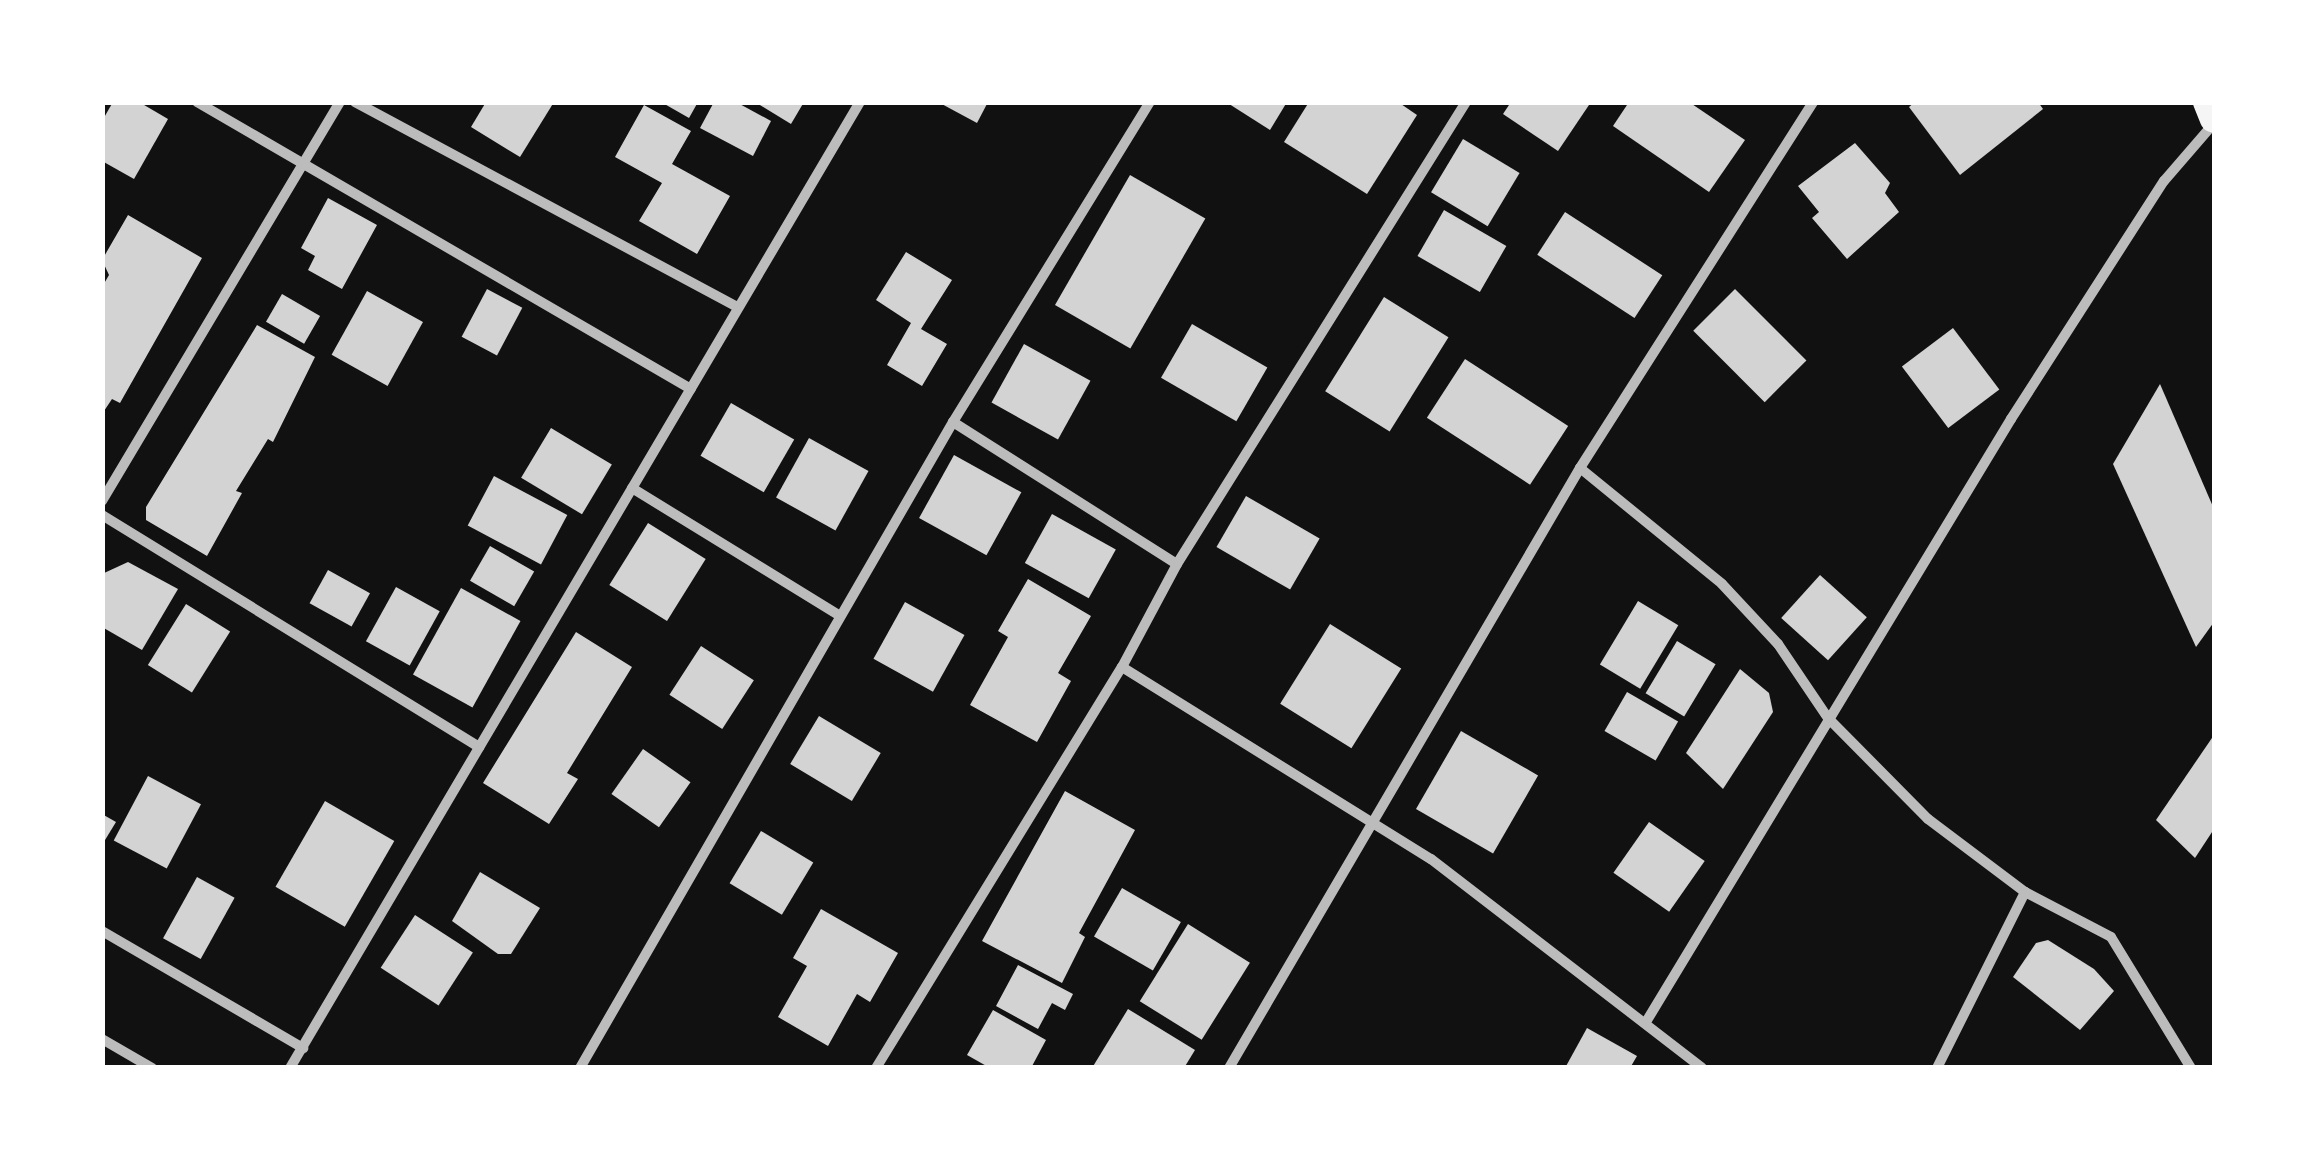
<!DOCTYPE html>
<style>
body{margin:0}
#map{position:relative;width:2317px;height:1170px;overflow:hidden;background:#111;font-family:"PT Sans",sans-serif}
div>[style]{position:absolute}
.building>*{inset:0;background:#d3d3d3;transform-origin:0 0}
.minor>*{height:10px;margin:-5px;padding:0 5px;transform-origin:5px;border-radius:5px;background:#bcbcbc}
.trunk>*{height:28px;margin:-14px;padding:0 14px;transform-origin:14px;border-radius:14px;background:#f5f5f5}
span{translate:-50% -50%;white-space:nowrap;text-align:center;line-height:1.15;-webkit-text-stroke:9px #fff;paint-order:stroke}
.frame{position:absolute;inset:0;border:105px solid #fff;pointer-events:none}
</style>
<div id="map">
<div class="building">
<i style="clip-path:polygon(113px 102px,139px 102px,168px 119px,134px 179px,102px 161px,102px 121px)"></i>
<i style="clip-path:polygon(486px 102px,554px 102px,520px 157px,471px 127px)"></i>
<i style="clip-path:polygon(661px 102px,698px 102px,689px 118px)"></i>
<i style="clip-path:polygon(714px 102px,736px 102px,771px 121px,753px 156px,700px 128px)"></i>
<i style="clip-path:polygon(755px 102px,804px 102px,791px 124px)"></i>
<i style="clip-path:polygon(938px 102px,988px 102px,977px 123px)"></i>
<i style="clip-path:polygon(1226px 102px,1287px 102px,1270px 130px)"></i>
<i style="clip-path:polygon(1309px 102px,1398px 102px,1417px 115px,1367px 194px,1284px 142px)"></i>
<i style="clip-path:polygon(1511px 102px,1591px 102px,1558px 151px,1503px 114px)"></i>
<i style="clip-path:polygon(1629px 102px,1689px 102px,1745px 140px,1709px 192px,1613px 126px)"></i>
<i style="clip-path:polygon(1915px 102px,2038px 102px,2043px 109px,1960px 175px,1909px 107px)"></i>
<i style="clip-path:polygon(644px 105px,691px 131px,672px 164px,730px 196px,697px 254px,639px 221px,662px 183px,615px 157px)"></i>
<i style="left:1463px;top:139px;width:66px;height:62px;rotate:31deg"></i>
<i style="clip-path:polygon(1855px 143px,1890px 183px,1885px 193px,1899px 212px,1847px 259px,1812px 218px,1819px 212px,1798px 186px)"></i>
<i style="left:1130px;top:175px;width:87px;height:150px;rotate:30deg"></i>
<i style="clip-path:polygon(328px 198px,377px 225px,342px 289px,308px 270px,315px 256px,301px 248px)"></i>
<i style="left:1444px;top:210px;width:72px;height:53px;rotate:30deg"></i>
<i style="left:1565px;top:212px;width:116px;height:51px;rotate:33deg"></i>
<i style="clip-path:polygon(128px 215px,202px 258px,120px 403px,112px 399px,102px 414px,102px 287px,109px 275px,102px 260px)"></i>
<i style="clip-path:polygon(906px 252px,952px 280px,921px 329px,947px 344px,922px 386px,887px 365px,911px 323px,876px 300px)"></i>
<i style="left:487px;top:289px;width:40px;height:54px;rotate:28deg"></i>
<i style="left:1735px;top:289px;width:101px;height:59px;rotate:45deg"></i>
<i style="left:367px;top:291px;width:64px;height:73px;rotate:29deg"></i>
<i style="left:282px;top:294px;width:44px;height:32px;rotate:30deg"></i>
<i style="left:1384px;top:297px;width:76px;height:111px;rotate:32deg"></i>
<i style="left:1192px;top:324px;width:87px;height:62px;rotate:30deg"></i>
<i style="clip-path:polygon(257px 325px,315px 357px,273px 442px,268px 439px,236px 491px,242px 493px,207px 556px,146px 520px,146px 507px)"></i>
<i style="left:1953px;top:328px;width:77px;height:64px;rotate:53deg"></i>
<i style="left:1024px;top:344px;width:76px;height:67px;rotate:29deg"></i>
<i style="left:1465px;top:359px;width:123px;height:70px;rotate:33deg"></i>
<i style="clip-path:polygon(2160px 384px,2214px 509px,2214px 622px,2196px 647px,2113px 464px)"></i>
<i style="left:731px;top:403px;width:73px;height:61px;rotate:30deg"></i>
<i style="left:551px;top:428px;width:71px;height:58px;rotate:31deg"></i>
<i style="left:809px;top:438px;width:68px;height:68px;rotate:29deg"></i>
<i style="left:954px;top:455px;width:77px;height:72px;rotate:29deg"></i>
<i style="left:494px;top:476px;width:83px;height:56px;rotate:28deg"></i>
<i style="left:1246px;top:496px;width:85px;height:59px;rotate:30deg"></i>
<i style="left:1052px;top:514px;width:73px;height:56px;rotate:29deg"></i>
<i style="left:648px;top:523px;width:68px;height:73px;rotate:32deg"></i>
<i style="left:490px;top:546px;width:51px;height:40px;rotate:30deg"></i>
<i style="clip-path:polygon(128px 562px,178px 589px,142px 650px,102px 627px,102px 574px)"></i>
<i style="left:328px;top:570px;width:48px;height:38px;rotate:29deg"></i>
<i style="left:1820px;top:575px;width:63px;height:58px;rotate:42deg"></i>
<i style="clip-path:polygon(1028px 579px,1091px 616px,1058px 673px,1071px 681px,1037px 742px,970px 705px,1008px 637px,998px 631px)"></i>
<i style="left:396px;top:587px;width:50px;height:62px;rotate:29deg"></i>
<i style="left:461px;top:588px;width:68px;height:99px;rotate:29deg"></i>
<i style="left:1638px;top:601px;width:47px;height:74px;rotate:31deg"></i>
<i style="left:905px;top:602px;width:68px;height:65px;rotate:29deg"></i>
<i style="left:186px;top:604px;width:52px;height:72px;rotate:32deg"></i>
<i style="left:1330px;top:624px;width:84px;height:94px;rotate:32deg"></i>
<i style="clip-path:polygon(576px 632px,632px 667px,567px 773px,578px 779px,549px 824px,483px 783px)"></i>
<i style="left:1677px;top:641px;width:45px;height:61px;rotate:31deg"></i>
<i style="left:701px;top:646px;width:63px;height:58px;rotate:33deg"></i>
<i style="clip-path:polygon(1740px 669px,1769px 693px,1773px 712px,1723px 789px,1686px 753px)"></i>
<i style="left:1627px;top:692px;width:59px;height:45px;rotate:30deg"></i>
<i style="left:819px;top:716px;width:72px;height:56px;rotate:31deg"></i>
<i style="left:1461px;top:731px;width:89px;height:90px;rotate:30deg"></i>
<i style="clip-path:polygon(2214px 735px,2214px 829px,2195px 858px,2156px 820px)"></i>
<i style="left:643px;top:749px;width:58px;height:55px;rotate:35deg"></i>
<i style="left:148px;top:776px;width:60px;height:73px;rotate:28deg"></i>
<i style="clip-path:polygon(1065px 791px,1135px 830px,1079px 933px,1085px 937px,1062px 983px,982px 941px)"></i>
<i style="left:325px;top:801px;width:80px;height:99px;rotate:30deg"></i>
<i style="clip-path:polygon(102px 814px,116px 822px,102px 845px)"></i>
<i style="left:1649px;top:822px;width:68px;height:62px;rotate:35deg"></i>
<i style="left:761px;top:831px;width:61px;height:61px;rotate:31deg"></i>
<i style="clip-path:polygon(480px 872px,540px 908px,511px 954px,498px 954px,452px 921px)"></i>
<i style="left:197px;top:877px;width:43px;height:70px;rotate:29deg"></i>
<i style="left:1122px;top:888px;width:68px;height:56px;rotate:30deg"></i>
<i style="clip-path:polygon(821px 909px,898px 953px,870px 1002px,857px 994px,828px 1046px,778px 1017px,807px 966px,793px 958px)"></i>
<i style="left:415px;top:915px;width:69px;height:63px;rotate:33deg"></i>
<i style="left:1188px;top:924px;width:73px;height:91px;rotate:32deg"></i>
<i style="clip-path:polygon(2048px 940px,2094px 969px,2114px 991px,2080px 1030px,2013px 977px,2036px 943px)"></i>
<i style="clip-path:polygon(1018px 965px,1073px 994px,1065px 1010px,1052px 1003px,1038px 1029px,996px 1006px)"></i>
<i style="clip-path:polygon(1128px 1009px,1195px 1050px,1184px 1068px,1092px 1068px)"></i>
<i style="clip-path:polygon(993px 1010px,1046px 1040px,1031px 1068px,990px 1068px,967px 1055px)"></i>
<i style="clip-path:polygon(1587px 1028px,1637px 1056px,1630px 1068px,1565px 1068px)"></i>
</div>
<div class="minor">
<i style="left:197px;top:102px;width:571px;rotate:30.16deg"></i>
<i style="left:355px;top:102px;width:432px;rotate:28.2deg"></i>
<i style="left:953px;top:422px;width:265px;rotate:32.4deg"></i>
<i style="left:1580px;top:468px;width:183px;rotate:39.2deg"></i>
<i style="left:1722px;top:584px;width:82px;rotate:47deg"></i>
<i style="left:1778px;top:644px;width:89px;rotate:56deg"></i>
<i style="left:1828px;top:718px;width:142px;rotate:45.3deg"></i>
<i style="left:1928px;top:819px;width:121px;rotate:37deg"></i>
<i style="left:2025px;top:892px;width:97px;rotate:27.6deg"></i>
<i style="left:2111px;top:937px;width:153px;rotate:58.6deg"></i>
<i style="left:632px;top:488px;width:244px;rotate:31.6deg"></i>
<i style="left:102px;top:501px;width:465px;rotate:-59.2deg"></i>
<i style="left:102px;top:515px;width:443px;rotate:31.6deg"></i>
<i style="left:1122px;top:667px;width:364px;rotate:31.9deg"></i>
<i style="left:1431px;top:859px;width:342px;rotate:37.6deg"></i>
<i style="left:102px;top:931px;width:233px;rotate:30.2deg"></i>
<i style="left:1646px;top:1022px;width:705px;rotate:-58.81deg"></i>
<i style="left:2011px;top:419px;width:283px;rotate:-57.3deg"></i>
<i style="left:2164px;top:181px;width:77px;rotate:-49.2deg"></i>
<i style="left:102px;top:1039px;width:58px;rotate:30.1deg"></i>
<i style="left:290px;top:1068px;width:1122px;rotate:-59.46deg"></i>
<i style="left:580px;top:1068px;width:746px;rotate:-60deg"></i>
<i style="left:953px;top:422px;width:376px;rotate:-58.4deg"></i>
<i style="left:876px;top:1068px;width:470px;rotate:-58.5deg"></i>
<i style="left:1122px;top:667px;width:117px;rotate:-61.9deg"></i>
<i style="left:1177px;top:564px;width:545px;rotate:-57.97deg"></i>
<i style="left:1229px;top:1068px;width:695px;rotate:-59.67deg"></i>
<i style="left:1580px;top:468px;width:434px;rotate:-57.5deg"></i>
<i style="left:1937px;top:1068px;width:197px;rotate:-63.4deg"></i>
</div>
<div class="trunk">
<i style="left:2207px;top:102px;width:18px;rotate:68deg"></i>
</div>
<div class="frame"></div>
</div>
